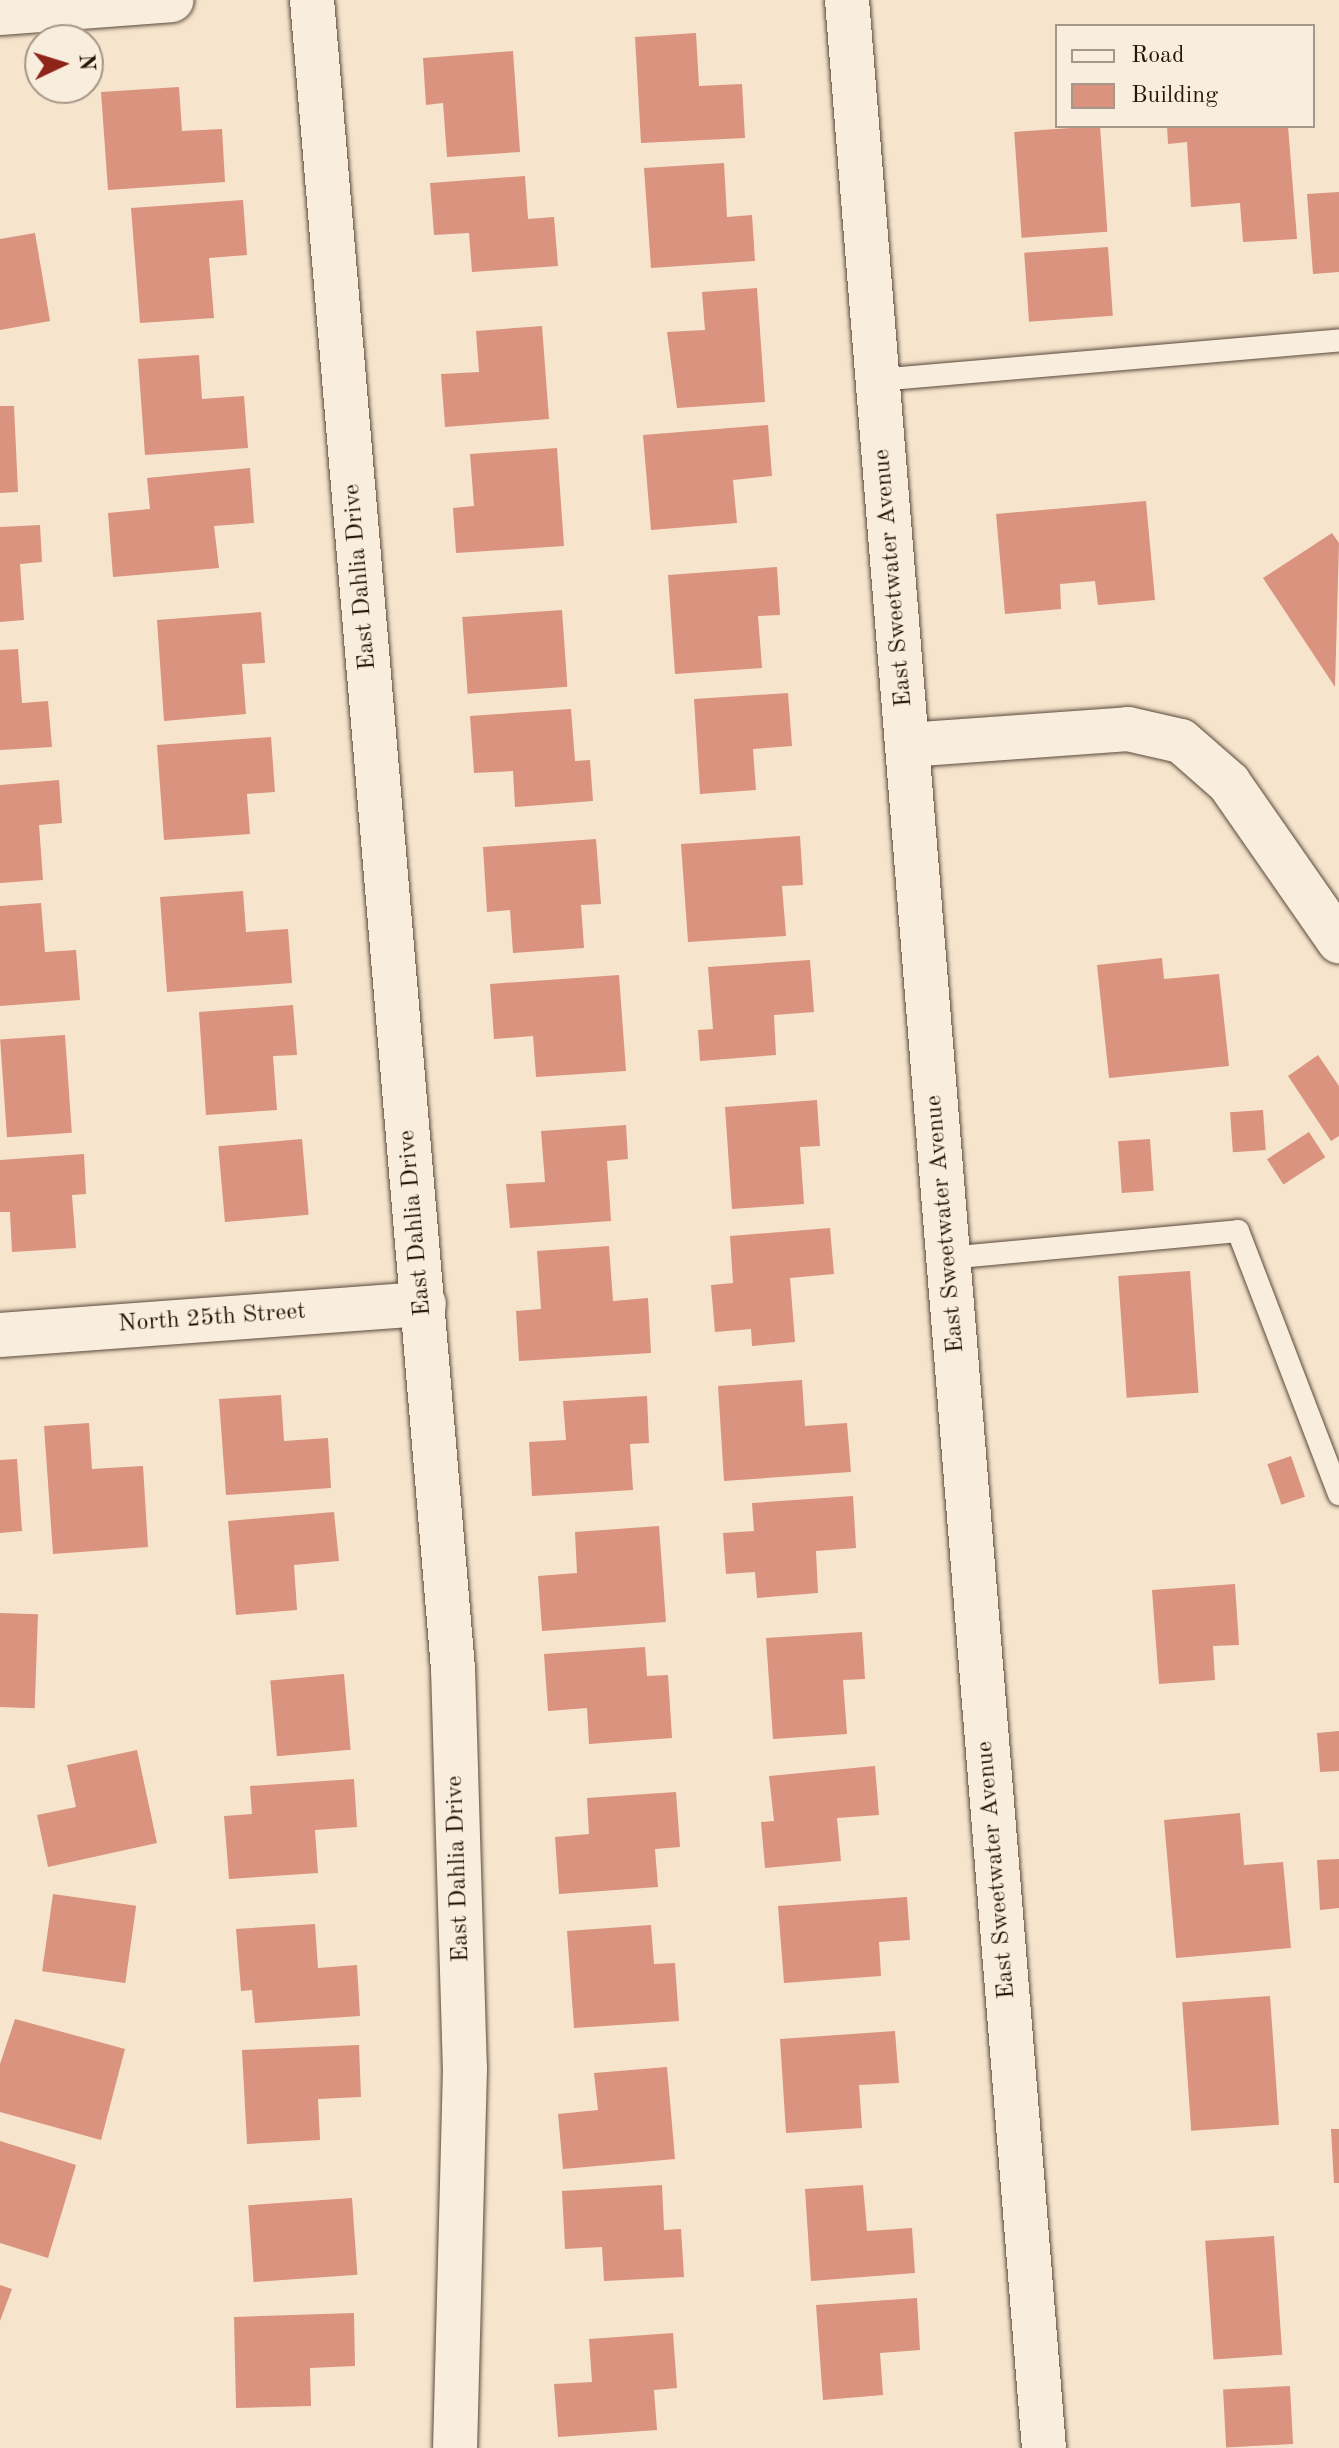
<!DOCTYPE html>
<style>
body{margin:0}
#map{position:relative;width:1339px;height:2448px;overflow:hidden;background:#f6e5cc;font-family:"Old Standard TT",serif}
div>[style]{position:absolute}
.building>*{inset:0;background:#d9937e;transform-origin:0 0}
.roads{filter:drop-shadow(0 0 2px #5b493c) drop-shadow(0 0 2px #5b493c)}
.service>*{height:22px;margin:-11px;padding:0 11px;transform-origin:11px;border-radius:11px;background:#f9eede}
.minor>*{height:44px;margin:-22px;padding:0 22px;transform-origin:22px;border-radius:22px;background:#f9eede}
.tertiary>*{height:44px;margin:-22px;padding:0 22px;transform-origin:22px;border-radius:22px;background:#f9eede}
span{translate:-50% -50%;white-space:nowrap;text-align:center;line-height:1.15;-webkit-text-stroke:6px #f9eede;paint-order:stroke}
.street-label{font-size:24px;color:#27150c}
.legend{position:absolute;left:1055px;top:24px;width:260px;height:104px;box-sizing:border-box;background:#f9eede;border:2px solid #a5978a;margin:0;padding:10px 14px;list-style:none;font-size:24px;color:#27150c}
.legend li{display:flex;align-items:center;gap:16px;height:40px}
.legend b{width:40px;border:2px solid #a5978a}
.north{position:absolute;left:24px;top:24px;width:80px;height:80px;box-sizing:border-box;background:#f9eede;border:2px solid #a5978a;border-radius:50%;rotate:86deg;font-size:22px;font-weight:700;line-height:32px;text-align:center;color:#27150c}
.north::after{content:'';display:block;margin:auto;width:28px;height:36px;background:#8f2418;clip-path:polygon(50% 0,100% 100%,50% 72%,0 100%)}
</style>
<div id="map">
<div class="building">
<i style="clip-path:polygon(696px 33px,699px 86px,742px 84px,745px 138px,641px 143px,635px 37px)"></i>
<i style="clip-path:polygon(513px 51px,520px 152px,447px 157px,443px 103px,426px 105px,423px 58px)"></i>
<i style="clip-path:polygon(179px 87px,182px 131px,222px 129px,225px 182px,108px 190px,101px 92px)"></i>
<i style="left:1100px;top:126px;width:106px;height:86px;rotate:86deg"></i>
<i style="clip-path:polygon(1167px 126px,1288px 126px,1297px 239px,1243px 242px,1240px 203px,1191px 207px,1187px 142px,1168px 144px)"></i>
<i style="clip-path:polygon(724px 163px,727px 217px,752px 215px,755px 261px,651px 268px,644px 168px)"></i>
<i style="clip-path:polygon(525px 176px,528px 219px,554px 217px,558px 266px,472px 272px,469px 233px,434px 235px,430px 183px)"></i>
<i style="clip-path:polygon(1339px 192px,1339px 272px,1313px 274px,1307px 194px)"></i>
<i style="clip-path:polygon(243px 200px,247px 255px,209px 258px,214px 318px,140px 323px,131px 208px)"></i>
<i style="clip-path:polygon(35px 233px,50px 321px,0 330px,0 239px)"></i>
<i style="left:1108px;top:247px;width:69px;height:84px;rotate:86deg"></i>
<i style="clip-path:polygon(757px 288px,765px 402px,677px 408px,667px 332px,705px 330px,702px 292px)"></i>
<i style="clip-path:polygon(542px 326px,549px 419px,445px 427px,441px 374px,479px 372px,476px 331px)"></i>
<i style="clip-path:polygon(199px 355px,202px 399px,244px 396px,248px 448px,145px 455px,138px 359px)"></i>
<i style="clip-path:polygon(0 406px,14px 406px,18px 492px,0 493px)"></i>
<i style="clip-path:polygon(768px 425px,772px 476px,733px 480px,737px 523px,651px 530px,643px 435px)"></i>
<i style="clip-path:polygon(557px 448px,564px 546px,456px 553px,453px 508px,474px 506px,470px 454px)"></i>
<i style="clip-path:polygon(250px 468px,254px 523px,214px 526px,219px 568px,113px 577px,108px 513px,150px 509px,147px 478px)"></i>
<i style="clip-path:polygon(1146px 501px,1155px 600px,1098px 605px,1095px 581px,1060px 584px,1061px 609px,1005px 614px,996px 514px)"></i>
<i style="clip-path:polygon(40px 525px,42px 562px,20px 564px,24px 620px,0 622px,0 527px)"></i>
<i style="clip-path:polygon(1332px 533px,1339px 543px,1335px 687px,1263px 578px)"></i>
<i style="clip-path:polygon(777px 567px,780px 615px,758px 616px,762px 668px,675px 674px,668px 575px)"></i>
<i style="left:562px;top:610px;width:77px;height:100px;rotate:86deg"></i>
<i style="clip-path:polygon(261px 612px,265px 663px,242px 664px,246px 714px,164px 721px,157px 620px)"></i>
<i style="clip-path:polygon(18px 649px,22px 703px,48px 701px,52px 747px,0 750px,0 650px)"></i>
<i style="clip-path:polygon(788px 693px,792px 746px,753px 749px,756px 790px,700px 794px,694px 699px)"></i>
<i style="clip-path:polygon(571px 709px,575px 761px,590px 760px,593px 801px,515px 807px,513px 771px,474px 773px,470px 716px)"></i>
<i style="clip-path:polygon(271px 737px,275px 792px,247px 794px,250px 834px,164px 840px,157px 745px)"></i>
<i style="clip-path:polygon(59px 780px,62px 823px,39px 825px,43px 880px,0 883px,0 785px)"></i>
<i style="clip-path:polygon(800px 836px,803px 885px,782px 886px,786px 936px,688px 942px,681px 844px)"></i>
<i style="clip-path:polygon(596px 839px,601px 904px,581px 905px,584px 948px,513px 953px,510px 910px,487px 912px,483px 847px)"></i>
<i style="clip-path:polygon(243px 891px,246px 932px,288px 929px,292px 983px,167px 992px,160px 897px)"></i>
<i style="clip-path:polygon(41px 903px,45px 952px,76px 950px,80px 1000px,0 1006px,0 906px)"></i>
<i style="clip-path:polygon(1162px 958px,1164px 979px,1219px 974px,1229px 1066px,1109px 1078px,1097px 965px)"></i>
<i style="clip-path:polygon(810px 960px,814px 1012px,774px 1015px,776px 1055px,700px 1061px,698px 1030px,713px 1029px,708px 967px)"></i>
<i style="clip-path:polygon(619px 975px,626px 1071px,536px 1077px,533px 1036px,494px 1039px,490px 984px)"></i>
<i style="clip-path:polygon(293px 1005px,297px 1055px,273px 1056px,277px 1110px,206px 1115px,199px 1012px)"></i>
<i style="left:65px;top:1035px;width:98px;height:65px;rotate:86deg"></i>
<i style="clip-path:polygon(1318px 1055px,1339px 1086px,1339px 1136px,1331px 1141px,1288px 1076px)"></i>
<i style="clip-path:polygon(817px 1100px,820px 1146px,800px 1147px,804px 1204px,732px 1209px,725px 1107px)"></i>
<i style="left:1263px;top:1110px;width:40px;height:33px;rotate:86deg"></i>
<i style="clip-path:polygon(626px 1125px,628px 1159px,607px 1161px,611px 1221px,510px 1228px,506px 1184px,545px 1182px,541px 1131px)"></i>
<i style="left:1309px;top:1132px;width:30px;height:50px;rotate:57deg"></i>
<i style="left:302px;top:1139px;width:76px;height:84px;rotate:85deg"></i>
<i style="left:1150px;top:1139px;width:52px;height:32px;rotate:86deg"></i>
<i style="clip-path:polygon(84px 1154px,86px 1194px,72px 1195px,76px 1248px,12px 1252px,10px 1212px,0 1212px,0 1160px)"></i>
<i style="clip-path:polygon(830px 1228px,834px 1274px,790px 1278px,795px 1342px,752px 1346px,751px 1329px,715px 1332px,711px 1285px,733px 1283px,730px 1236px)"></i>
<i style="clip-path:polygon(609px 1246px,613px 1301px,648px 1298px,651px 1353px,519px 1361px,516px 1311px,541px 1309px,537px 1251px)"></i>
<i style="left:1190px;top:1271px;width:122px;height:72px;rotate:86deg"></i>
<i style="clip-path:polygon(802px 1380px,805px 1426px,847px 1423px,851px 1472px,724px 1481px,718px 1386px)"></i>
<i style="clip-path:polygon(281px 1395px,284px 1441px,328px 1438px,331px 1488px,226px 1495px,219px 1399px)"></i>
<i style="clip-path:polygon(647px 1396px,649px 1443px,630px 1444px,633px 1490px,532px 1496px,529px 1442px,566px 1440px,563px 1401px)"></i>
<i style="clip-path:polygon(89px 1423px,92px 1469px,143px 1466px,148px 1547px,53px 1554px,44px 1426px)"></i>
<i style="left:1291px;top:1456px;width:43px;height:25px;rotate:71deg"></i>
<i style="clip-path:polygon(17px 1459px,22px 1531px,0 1533px,0 1460px)"></i>
<i style="clip-path:polygon(853px 1496px,856px 1548px,816px 1551px,818px 1593px,757px 1598px,755px 1572px,726px 1574px,723px 1533px,754px 1531px,752px 1503px)"></i>
<i style="clip-path:polygon(334px 1512px,339px 1561px,294px 1565px,297px 1610px,236px 1615px,228px 1521px)"></i>
<i style="clip-path:polygon(659px 1526px,666px 1622px,542px 1631px,538px 1576px,577px 1573px,575px 1532px)"></i>
<i style="clip-path:polygon(1235px 1584px,1239px 1645px,1213px 1646px,1215px 1680px,1159px 1684px,1152px 1590px)"></i>
<i style="left:0;top:1613px;width:38px;height:94px;rotate:2deg"></i>
<i style="clip-path:polygon(862px 1632px,865px 1679px,843px 1680px,847px 1734px,773px 1739px,766px 1638px)"></i>
<i style="clip-path:polygon(645px 1647px,647px 1676px,668px 1675px,672px 1738px,589px 1744px,587px 1708px,548px 1711px,544px 1654px)"></i>
<i style="left:344px;top:1674px;width:76px;height:74px;rotate:85deg"></i>
<i style="clip-path:polygon(1339px 1731px,1339px 1771px,1320px 1772px,1317px 1733px)"></i>
<i style="clip-path:polygon(137px 1750px,157px 1843px,48px 1867px,37px 1815px,76px 1807px,67px 1765px)"></i>
<i style="clip-path:polygon(875px 1766px,879px 1815px,837px 1818px,841px 1861px,765px 1868px,761px 1822px,774px 1821px,769px 1776px)"></i>
<i style="clip-path:polygon(354px 1779px,357px 1827px,315px 1830px,318px 1873px,229px 1879px,224px 1816px,252px 1814px,250px 1786px)"></i>
<i style="clip-path:polygon(676px 1792px,680px 1847px,655px 1849px,658px 1887px,559px 1894px,555px 1837px,589px 1834px,587px 1798px)"></i>
<i style="clip-path:polygon(1240px 1813px,1244px 1865px,1283px 1862px,1291px 1948px,1176px 1958px,1164px 1820px)"></i>
<i style="clip-path:polygon(1339px 1859px,1339px 1908px,1320px 1910px,1317px 1860px)"></i>
<i style="left:53px;top:1894px;width:84px;height:78px;rotate:8deg"></i>
<i style="clip-path:polygon(907px 1897px,910px 1940px,879px 1942px,881px 1976px,784px 1983px,778px 1906px)"></i>
<i style="clip-path:polygon(315px 1924px,318px 1968px,357px 1965px,360px 2016px,255px 2023px,252px 1990px,241px 1991px,236px 1929px)"></i>
<i style="clip-path:polygon(651px 1925px,654px 1964px,675px 1963px,679px 2021px,574px 2028px,567px 1931px)"></i>
<i style="left:1270px;top:1996px;width:129px;height:88px;rotate:86deg"></i>
<i style="clip-path:polygon(15px 2019px,125px 2049px,101px 2140px,0 2112px,0 2064px)"></i>
<i style="clip-path:polygon(895px 2031px,899px 2083px,859px 2085px,862px 2128px,786px 2133px,780px 2039px)"></i>
<i style="clip-path:polygon(359px 2045px,361px 2097px,318px 2099px,320px 2140px,247px 2144px,242px 2050px)"></i>
<i style="clip-path:polygon(667px 2067px,675px 2159px,563px 2169px,558px 2114px,598px 2110px,594px 2073px)"></i>
<i style="clip-path:polygon(1331px 2129px,1339px 2129px,1339px 2183px,1334px 2183px)"></i>
<i style="clip-path:polygon(0 2141px,76px 2165px,48px 2258px,0 2243px)"></i>
<i style="clip-path:polygon(662px 2185px,664px 2230px,681px 2229px,684px 2277px,604px 2281px,602px 2247px,565px 2249px,562px 2191px)"></i>
<i style="clip-path:polygon(863px 2185px,867px 2231px,912px 2228px,915px 2273px,811px 2281px,805px 2189px)"></i>
<i style="left:352px;top:2198px;width:77px;height:104px;rotate:86deg"></i>
<i style="left:1274px;top:2236px;width:119px;height:69px;rotate:86deg"></i>
<i style="clip-path:polygon(0 2285px,12px 2289px,0 2321px)"></i>
<i style="clip-path:polygon(917px 2298px,920px 2350px,880px 2353px,883px 2395px,823px 2400px,816px 2305px)"></i>
<i style="clip-path:polygon(354px 2313px,355px 2366px,310px 2368px,311px 2406px,236px 2408px,234px 2317px)"></i>
<i style="clip-path:polygon(673px 2333px,677px 2388px,654px 2390px,657px 2430px,558px 2437px,554px 2384px,592px 2382px,589px 2339px)"></i>
<i style="left:1290px;top:2386px;width:58px;height:67px;rotate:87deg"></i>
</div>
<div class="roads">
<div class="service">
<i style="left:877px;top:380px;width:464px;rotate:-4.9deg"></i>
<i style="left:948px;top:1258px;width:291px;rotate:-5.3deg"></i>
<i style="left:1238px;top:1231px;width:282px;rotate:69deg"></i>
</div>
<div class="minor">
<i style="left:312px;top:0;width:1674px;rotate:85.17deg"></i>
<i style="left:453px;top:1668px;width:400px;rotate:88.3deg"></i>
<i style="left:465px;top:2068px;width:380px;rotate:91.5deg"></i>
<i style="left:907px;top:745px;width:222px;rotate:-4.1deg"></i>
<i style="left:1128px;top:729px;width:54px;rotate:12.8deg"></i>
<i style="left:1181px;top:741px;width:64px;rotate:41.2deg"></i>
<i style="left:1229px;top:783px;width:193px;rotate:55.2deg"></i>
<i style="left:0;top:1335px;width:425px;rotate:-4.2deg"></i>
</div>
<div class="tertiary">
<i style="left:847px;top:0;width:2456px;rotate:85.4deg"></i>
<i style="left:0;top:13px;width:172px;rotate:-4.3deg"></i>
</div>
</div>
<div class="street-label">
<span style="left:361px;top:577px;rotate:-95deg">East Dahlia Drive</span>
<span style="left:894px;top:578px;rotate:-95deg">East Sweetwater Avenue</span>
<span style="left:416px;top:1223px;rotate:-95deg">East Dahlia Drive</span>
<span style="left:946px;top:1224px;rotate:-95deg">East Sweetwater Avenue</span>
<span style="left:212px;top:1319px;rotate:-4deg">North 25th Street</span>
<span style="left:459px;top:1869px;rotate:-92deg">East Dahlia Drive</span>
<span style="left:997px;top:1870px;rotate:-95deg">East Sweetwater Avenue</span>
</div>
<ul class="legend">
<li><b style="height:10px;background:#f9eede"></b>Road</li>
<li><b style="height:22px;background:#d9937e"></b>Building</li>
</ul>
<div class="north">N</div>
</div>
